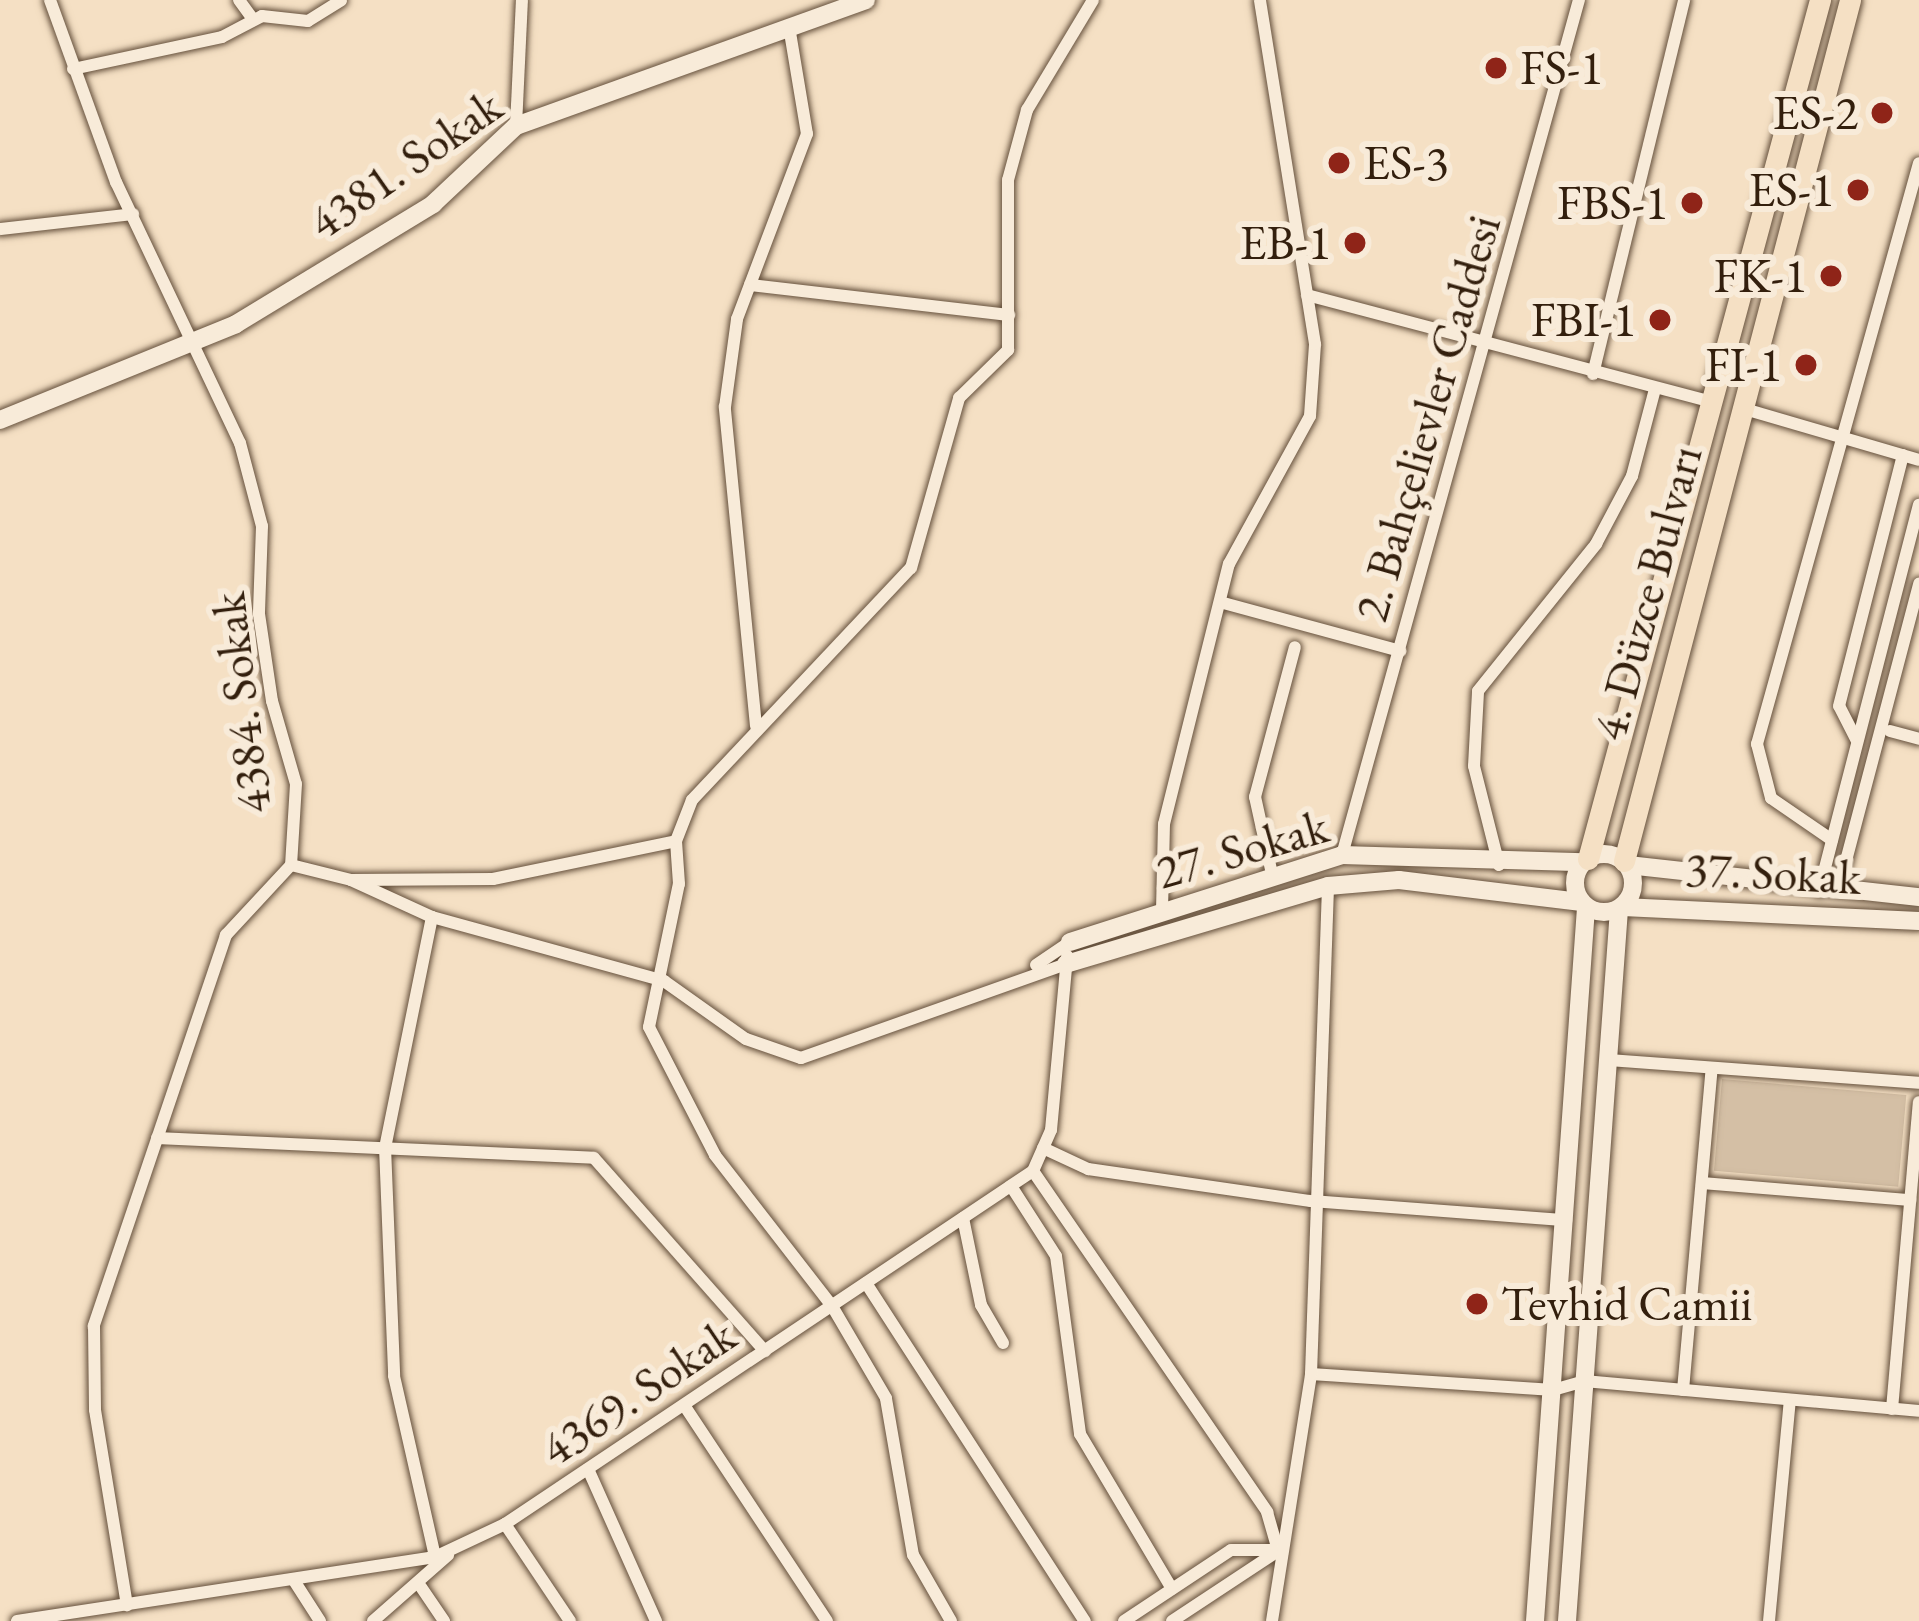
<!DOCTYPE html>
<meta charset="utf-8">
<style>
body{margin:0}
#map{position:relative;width:1919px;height:1621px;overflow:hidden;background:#f5e0c4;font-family:"EB Garamond",serif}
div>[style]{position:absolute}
.green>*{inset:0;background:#d4bfa5;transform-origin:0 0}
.roads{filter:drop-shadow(0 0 3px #644f3b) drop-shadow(0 0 3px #644f3b)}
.street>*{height:12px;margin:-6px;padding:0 6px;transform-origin:6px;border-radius:6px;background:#f8ebd9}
.secondary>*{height:18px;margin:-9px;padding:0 9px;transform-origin:9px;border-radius:9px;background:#f8ebd9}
.secondary>.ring{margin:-9px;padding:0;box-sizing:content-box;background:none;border:18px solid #f8ebd9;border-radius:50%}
.primary>*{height:21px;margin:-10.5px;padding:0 10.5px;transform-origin:10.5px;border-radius:10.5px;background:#f5e0c4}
.dots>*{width:33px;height:33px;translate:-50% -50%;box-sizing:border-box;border:6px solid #f8ebd9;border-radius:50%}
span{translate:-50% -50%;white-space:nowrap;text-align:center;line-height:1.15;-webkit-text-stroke:12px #f8ebd9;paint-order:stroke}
.poi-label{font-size:48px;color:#331f0d}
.left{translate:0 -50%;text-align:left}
.right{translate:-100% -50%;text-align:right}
.street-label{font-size:48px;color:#331f0d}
</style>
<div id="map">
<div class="green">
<i style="left:1722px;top:1079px;width:185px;height:92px;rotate:5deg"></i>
</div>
<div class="roads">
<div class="street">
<i style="left:50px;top:0;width:194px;rotate:70.1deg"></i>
<i style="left:116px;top:182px;width:289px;rotate:64.6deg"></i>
<i style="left:240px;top:443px;width:86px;rotate:75.2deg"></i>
<i style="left:262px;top:526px;width:88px;rotate:92deg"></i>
<i style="left:259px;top:614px;width:88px;rotate:81.5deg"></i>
<i style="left:272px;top:701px;width:86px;rotate:73.9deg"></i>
<i style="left:296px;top:784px;width:81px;rotate:93.5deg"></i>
<i style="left:291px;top:865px;width:96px;rotate:132.9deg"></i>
<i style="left:226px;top:935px;width:413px;rotate:108.7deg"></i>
<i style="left:94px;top:1326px;width:84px;rotate:89.3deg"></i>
<i style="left:95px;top:1410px;width:198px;rotate:80.7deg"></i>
<i style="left:239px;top:0;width:22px;rotate:54deg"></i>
<i style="left:73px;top:69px;width:152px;rotate:-12.1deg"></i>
<i style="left:222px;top:37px;width:45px;rotate:-27.7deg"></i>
<i style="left:262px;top:16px;width:46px;rotate:6.2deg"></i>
<i style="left:308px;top:21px;width:39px;rotate:-32deg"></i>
<i style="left:516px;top:126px;width:126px;rotate:-87.3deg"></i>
<i style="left:0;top:229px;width:134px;rotate:-6.4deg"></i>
<i style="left:750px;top:285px;width:261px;rotate:6.6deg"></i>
<i style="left:1307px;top:295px;width:418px;rotate:14.8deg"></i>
<i style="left:1593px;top:374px;width:385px;rotate:-76.3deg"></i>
<i style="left:1741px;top:408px;width:185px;rotate:16.3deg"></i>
<i style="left:1220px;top:602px;width:187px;rotate:15.2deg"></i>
<i style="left:756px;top:726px;width:321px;rotate:-95.6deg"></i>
<i style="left:725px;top:407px;width:89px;rotate:-82.2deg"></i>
<i style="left:737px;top:319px;width:198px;rotate:-69.3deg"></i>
<i style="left:807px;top:134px;width:109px;rotate:-99.5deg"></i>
<i style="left:1890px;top:731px;width:30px;rotate:15deg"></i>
<i style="left:1857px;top:741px;width:39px;rotate:-117deg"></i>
<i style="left:1839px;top:706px;width:259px;rotate:-75.7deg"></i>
<i style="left:1832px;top:840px;width:74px;rotate:-145.5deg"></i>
<i style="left:1771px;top:798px;width:56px;rotate:-104.5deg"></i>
<i style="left:1757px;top:744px;width:603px;rotate:-74.42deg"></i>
<i style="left:1342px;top:855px;width:887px;rotate:-74.51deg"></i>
<i style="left:291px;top:865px;width:62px;rotate:14deg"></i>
<i style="left:351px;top:880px;width:142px;rotate:-0.4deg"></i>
<i style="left:493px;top:879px;width:187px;rotate:-11.7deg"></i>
<i style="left:1499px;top:865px;width:102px;rotate:-104.2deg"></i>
<i style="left:1474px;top:766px;width:75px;rotate:-86.9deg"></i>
<i style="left:1478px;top:691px;width:189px;rotate:-51.2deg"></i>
<i style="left:1596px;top:544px;width:77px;rotate:-62.1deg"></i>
<i style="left:1632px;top:476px;width:90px;rotate:-75.2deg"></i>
<i style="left:1272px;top:874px;width:79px;rotate:-102.4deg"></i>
<i style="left:1255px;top:797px;width:155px;rotate:-75.1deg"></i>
<i style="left:351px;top:880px;width:89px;rotate:24.6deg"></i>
<i style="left:432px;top:917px;width:241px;rotate:15.4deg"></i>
<i style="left:664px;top:981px;width:100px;rotate:35.3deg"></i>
<i style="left:746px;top:1039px;width:58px;rotate:19.1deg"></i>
<i style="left:801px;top:1058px;width:281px;rotate:-19.5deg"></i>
<i style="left:1819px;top:891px;width:399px;rotate:-75.5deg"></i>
<i style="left:1838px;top:891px;width:318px;rotate:-75.2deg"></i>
<i style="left:1162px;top:911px;width:87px;rotate:-88.7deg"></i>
<i style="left:1164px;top:824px;width:268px;rotate:-76deg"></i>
<i style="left:1229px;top:564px;width:169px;rotate:-61.3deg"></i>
<i style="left:1310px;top:416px;width:72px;rotate:-86deg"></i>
<i style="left:1315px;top:344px;width:348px;rotate:-99.1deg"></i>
<i style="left:432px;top:917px;width:235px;rotate:101.5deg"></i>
<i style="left:385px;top:1147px;width:229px;rotate:87.7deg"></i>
<i style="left:394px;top:1376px;width:186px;rotate:77.2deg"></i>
<i style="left:1036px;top:965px;width:41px;rotate:-34.1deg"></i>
<i style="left:1608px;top:1060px;width:312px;rotate:4.2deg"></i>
<i style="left:157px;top:1138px;width:437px;rotate:2.6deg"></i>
<i style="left:594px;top:1158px;width:258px;rotate:48.5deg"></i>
<i style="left:1043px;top:1148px;width:50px;rotate:25deg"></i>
<i style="left:1088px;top:1169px;width:225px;rotate:8.2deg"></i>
<i style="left:1311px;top:1201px;width:256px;rotate:4.3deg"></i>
<i style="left:1033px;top:1171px;width:414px;rotate:55.5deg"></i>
<i style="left:1267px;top:1512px;width:35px;rotate:74deg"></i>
<i style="left:1702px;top:1183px;width:209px;rotate:4.7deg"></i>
<i style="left:1011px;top:1186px;width:83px;rotate:57.3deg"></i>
<i style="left:1056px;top:1256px;width:180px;rotate:82.3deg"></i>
<i style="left:1080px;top:1434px;width:180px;rotate:59.3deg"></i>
<i style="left:963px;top:1218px;width:89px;rotate:78.3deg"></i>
<i style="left:981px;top:1305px;width:44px;rotate:59.9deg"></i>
<i style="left:866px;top:1283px;width:403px;rotate:57.1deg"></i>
<i style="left:1311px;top:1374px;width:243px;rotate:3.8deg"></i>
<i style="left:1553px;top:1390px;width:32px;rotate:-16deg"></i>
<i style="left:1584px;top:1381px;width:336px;rotate:5.1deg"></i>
<i style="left:1683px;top:1390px;width:323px;rotate:-84.9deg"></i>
<i style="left:684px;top:1405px;width:259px;rotate:56.5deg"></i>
<i style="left:1892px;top:1409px;width:308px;rotate:-85deg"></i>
<i style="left:588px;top:1469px;width:167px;rotate:65.9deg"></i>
<i style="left:505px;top:1524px;width:117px;rotate:56.2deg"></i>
<i style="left:293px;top:1579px;width:50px;rotate:57.3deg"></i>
<i style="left:421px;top:1587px;width:41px;rotate:55.9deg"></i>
<i style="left:17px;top:1621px;width:423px;rotate:-8.7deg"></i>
<i style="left:435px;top:1557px;width:77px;rotate:-25.2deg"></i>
<i style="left:505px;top:1524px;width:635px;rotate:-33.77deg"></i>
<i style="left:1033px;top:1171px;width:45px;rotate:-66.3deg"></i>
<i style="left:1051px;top:1130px;width:175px;rotate:-84.7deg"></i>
<i style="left:373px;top:1621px;width:100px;rotate:-41.3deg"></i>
<i style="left:951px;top:1621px;width:76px;rotate:-119.9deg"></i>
<i style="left:913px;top:1555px;width:159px;rotate:-99.8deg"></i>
<i style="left:886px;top:1398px;width:107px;rotate:-120.4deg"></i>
<i style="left:832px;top:1306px;width:191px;rotate:-127.8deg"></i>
<i style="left:715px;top:1155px;width:144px;rotate:-117.3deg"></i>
<i style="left:649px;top:1027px;width:146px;rotate:-78.2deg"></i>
<i style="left:679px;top:884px;width:43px;rotate:-94deg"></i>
<i style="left:676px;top:841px;width:44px;rotate:-68.7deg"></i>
<i style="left:692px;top:800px;width:319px;rotate:-46.7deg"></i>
<i style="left:911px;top:568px;width:177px;rotate:-74.2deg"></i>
<i style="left:959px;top:398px;width:69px;rotate:-44.4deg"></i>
<i style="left:1008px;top:350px;width:170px;rotate:-90deg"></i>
<i style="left:1008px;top:180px;width:73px;rotate:-74.8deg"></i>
<i style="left:1027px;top:110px;width:128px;rotate:-59deg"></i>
<i style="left:1124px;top:1621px;width:128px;rotate:-33.6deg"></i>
<i style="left:1231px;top:1550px;width:48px"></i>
<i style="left:1172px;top:1621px;width:127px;rotate:-33.4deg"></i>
<i style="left:1272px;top:1621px;width:250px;rotate:-81deg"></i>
<i style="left:1311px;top:1374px;width:488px;rotate:-88deg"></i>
<i style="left:1769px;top:1621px;width:222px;rotate:-84.6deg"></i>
</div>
<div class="secondary">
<i style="left:0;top:420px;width:255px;rotate:-22.1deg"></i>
<i style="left:236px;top:324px;width:231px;rotate:-31.3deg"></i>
<i style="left:433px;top:204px;width:114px;rotate:-43.2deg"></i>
<i style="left:516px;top:126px;width:372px;rotate:-19.8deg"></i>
<i class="ring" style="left:1575px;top:854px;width:40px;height:40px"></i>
<i style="left:1628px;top:865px;width:293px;rotate:6.3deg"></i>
<i style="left:1623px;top:907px;width:296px;rotate:2.7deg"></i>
<i style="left:1070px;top:942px;width:286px;rotate:-17.7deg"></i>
<i style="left:1342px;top:855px;width:241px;rotate:1.7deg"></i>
<i style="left:1066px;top:964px;width:273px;rotate:-16.6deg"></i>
<i style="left:1328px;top:886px;width:71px;rotate:-4.8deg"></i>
<i style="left:1399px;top:880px;width:184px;rotate:6.9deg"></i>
<i style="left:1535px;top:1621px;width:716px;rotate:-85.91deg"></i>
<i style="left:1567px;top:1621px;width:714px;rotate:-85.82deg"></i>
</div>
<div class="primary">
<i style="left:1588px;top:859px;width:890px;rotate:-74.89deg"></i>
<i style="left:1624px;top:861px;width:890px;rotate:-75.29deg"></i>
</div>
</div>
<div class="dots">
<i style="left:1496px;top:68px;background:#8f2418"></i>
<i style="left:1882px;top:113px;background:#8f2418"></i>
<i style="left:1339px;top:163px;background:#8f2418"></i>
<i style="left:1858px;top:190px;background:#8f2418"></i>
<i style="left:1692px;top:203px;background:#8f2418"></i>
<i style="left:1355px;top:243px;background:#8f2418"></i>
<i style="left:1831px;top:276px;background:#8f2418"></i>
<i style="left:1660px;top:320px;background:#8f2418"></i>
<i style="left:1806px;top:365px;background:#8f2418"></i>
<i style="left:1477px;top:1304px;background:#8f2418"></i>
</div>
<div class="poi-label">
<span class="left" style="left:1520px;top:68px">FS-1</span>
<span class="right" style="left:1858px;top:113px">ES-2</span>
<span class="left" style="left:1363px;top:163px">ES-3</span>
<span class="right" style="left:1834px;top:190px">ES-1</span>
<span class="right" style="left:1668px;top:203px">FBS-1</span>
<span class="right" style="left:1331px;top:243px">EB-1</span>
<span class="right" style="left:1807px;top:276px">FK-1</span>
<span class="right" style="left:1636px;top:320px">FBI-1</span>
<span class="right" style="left:1782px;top:365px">FI-1</span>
<span class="left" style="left:1501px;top:1304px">Tevhid Camii</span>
</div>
<div class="street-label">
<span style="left:405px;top:164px;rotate:-35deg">4381. Sokak</span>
<span style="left:1427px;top:418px;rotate:-74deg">2. Bahçelievler Caddesi</span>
<span style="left:1647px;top:593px;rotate:-75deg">4. Düzce Bulvarı</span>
<span style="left:241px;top:703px;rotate:-97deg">4384. Sokak</span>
<span style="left:1242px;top:849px;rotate:-16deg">27. Sokak</span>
<span style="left:1773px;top:873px;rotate:3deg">37. Sokak</span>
<span style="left:638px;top:1392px;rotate:-34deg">4369. Sokak</span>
</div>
</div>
